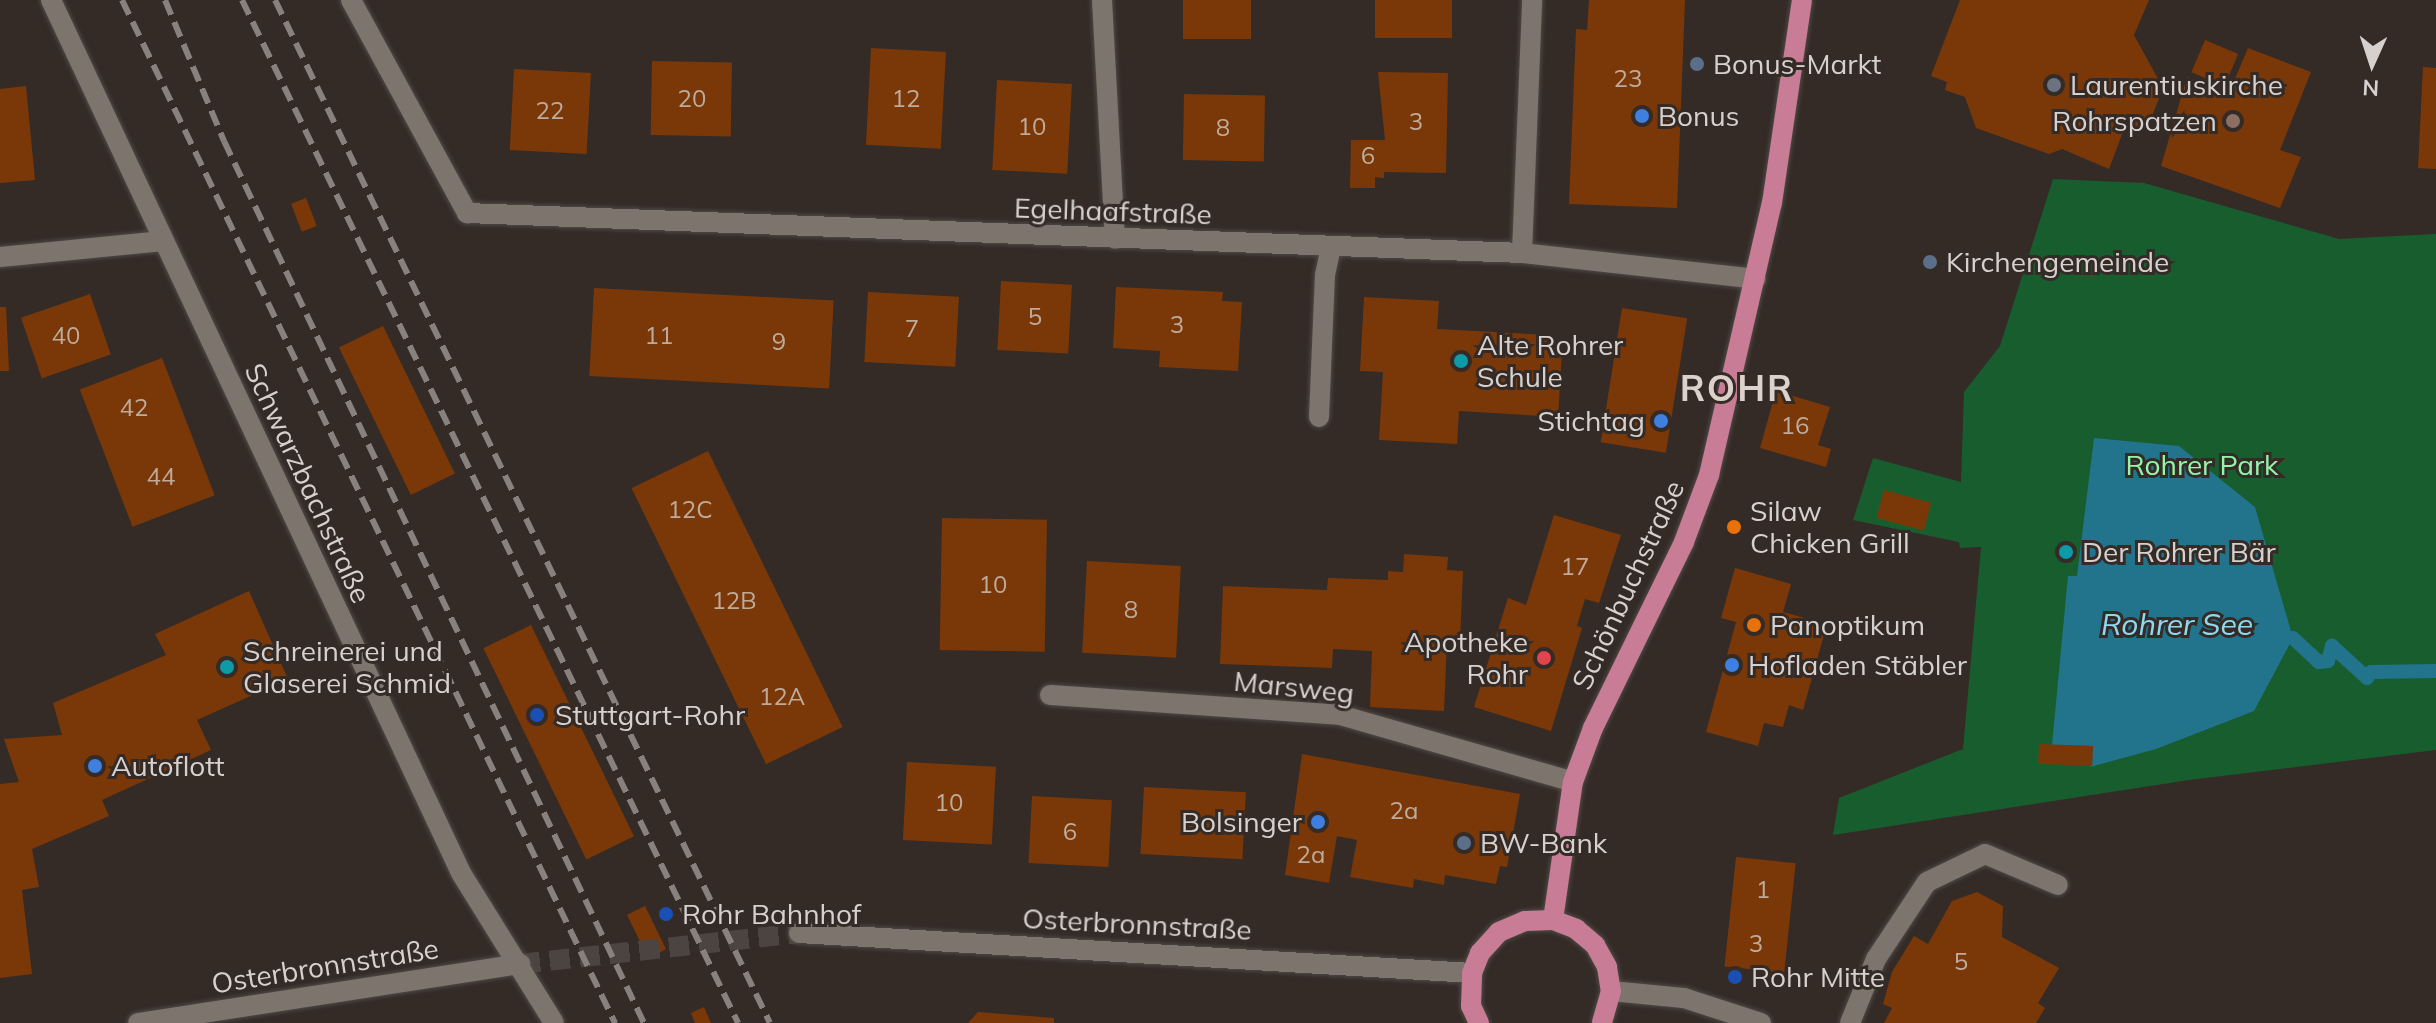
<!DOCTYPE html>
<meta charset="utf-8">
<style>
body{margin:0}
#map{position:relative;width:2436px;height:1023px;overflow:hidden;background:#342b27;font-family:Mulish,sans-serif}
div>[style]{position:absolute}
.green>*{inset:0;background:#185d2e}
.water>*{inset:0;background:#22748d}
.stream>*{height:14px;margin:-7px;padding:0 7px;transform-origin:7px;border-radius:7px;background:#22748d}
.building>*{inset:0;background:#7a3808;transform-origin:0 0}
.minor-tunnel>*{height:20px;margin-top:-10px;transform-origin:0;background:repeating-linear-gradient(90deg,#4c4440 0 20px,transparent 0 30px)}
.roads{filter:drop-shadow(0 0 2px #4f4945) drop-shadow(0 0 2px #4f4945)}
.minor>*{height:20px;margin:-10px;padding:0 10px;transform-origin:10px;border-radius:10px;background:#7e746e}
.major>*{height:20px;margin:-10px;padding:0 10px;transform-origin:10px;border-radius:10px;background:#c87c95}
.rail>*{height:6px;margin-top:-3px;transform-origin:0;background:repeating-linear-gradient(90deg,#88817d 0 16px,transparent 0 24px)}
.dots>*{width:22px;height:22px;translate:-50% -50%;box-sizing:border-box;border:4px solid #342b27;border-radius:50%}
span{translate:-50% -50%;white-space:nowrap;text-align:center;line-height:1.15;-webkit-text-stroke:6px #342b27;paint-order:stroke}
.number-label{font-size:24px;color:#bfab9c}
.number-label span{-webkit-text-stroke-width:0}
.poi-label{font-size:28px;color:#d6d1ce}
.left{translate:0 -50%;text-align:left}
.right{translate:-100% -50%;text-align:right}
.street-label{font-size:28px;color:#d6d1ce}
.park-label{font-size:28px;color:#95f4aa}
.water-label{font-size:30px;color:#8ed8f2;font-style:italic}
.district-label{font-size:36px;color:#ddd1cb;font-weight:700;letter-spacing:2px}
.north{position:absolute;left:2332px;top:24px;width:80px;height:80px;-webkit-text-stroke:6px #342b27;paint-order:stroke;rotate:183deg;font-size:22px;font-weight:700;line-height:32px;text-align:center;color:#d6d1ce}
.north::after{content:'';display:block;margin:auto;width:28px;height:36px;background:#d6d1ce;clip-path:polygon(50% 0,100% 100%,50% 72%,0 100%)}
</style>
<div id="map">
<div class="green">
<i style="clip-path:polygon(2053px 179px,2144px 183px,2339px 239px,2436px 234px,2436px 750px,2189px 780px,1833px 835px,1839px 798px,1963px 749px,1981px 547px,1960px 548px,1959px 542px,1853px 520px,1873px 458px,1961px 482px,1964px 392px,2000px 346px)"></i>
</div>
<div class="water">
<i style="clip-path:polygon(2094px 438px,2179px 446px,2255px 507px,2293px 638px,2254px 711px,2156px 749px,2090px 767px,2093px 746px,2052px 745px,2068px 576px,2077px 576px)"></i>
</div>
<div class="stream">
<i style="left:2293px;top:638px;width:35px;rotate:43deg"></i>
<i style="left:2319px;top:662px;width:9px;rotate:-6deg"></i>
<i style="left:2328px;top:661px;width:16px;rotate:-75deg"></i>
<i style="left:2332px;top:646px;width:47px;rotate:42.4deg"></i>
<i style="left:2367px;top:678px;width:7px;rotate:-56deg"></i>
<i style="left:2371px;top:672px;width:65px;rotate:-0.9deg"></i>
</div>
<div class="building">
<i style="left:1183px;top:0;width:68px;height:39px"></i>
<i style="left:1375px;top:0;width:77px;height:38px"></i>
<i style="clip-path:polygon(1589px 0,1685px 0,1677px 208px,1569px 204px,1576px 29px,1587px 30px)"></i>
<i style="clip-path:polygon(1960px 0,2149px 0,2134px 35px,2163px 88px,2149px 124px,2124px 129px,2109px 169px,2062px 149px,2049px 154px,1976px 128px,1965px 97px,1945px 90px,1947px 82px,1931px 76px)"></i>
<i style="left:2205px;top:40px;width:36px;height:35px;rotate:23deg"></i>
<i style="left:871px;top:48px;width:75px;height:97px;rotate:3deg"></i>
<i style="clip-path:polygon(2248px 48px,2311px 72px,2280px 150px,2301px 157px,2280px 208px,2161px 166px,2187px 77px,2229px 93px)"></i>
<i style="left:652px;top:61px;width:80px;height:74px;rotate:1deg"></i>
<i style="clip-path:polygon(2423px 67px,2436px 68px,2436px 169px,2418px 168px)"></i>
<i style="left:514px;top:69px;width:77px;height:81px;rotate:3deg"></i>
<i style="clip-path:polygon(1378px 72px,1448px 73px,1446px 173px,1384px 172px,1384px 178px,1375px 177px,1375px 188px,1350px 188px,1351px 140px,1385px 140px)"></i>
<i style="left:997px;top:80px;width:75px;height:90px;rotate:3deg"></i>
<i style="clip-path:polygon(26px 86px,35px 180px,0 183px,0 89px)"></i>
<i style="left:1184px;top:94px;width:81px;height:66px;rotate:1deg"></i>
<i style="left:306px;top:198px;width:30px;height:16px;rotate:69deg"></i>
<i style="left:1001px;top:281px;width:71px;height:69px;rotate:3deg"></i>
<i style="clip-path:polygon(1116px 287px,1223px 292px,1222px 301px,1242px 302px,1238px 371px,1159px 367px,1160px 351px,1113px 348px)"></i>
<i style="left:594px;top:288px;width:240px;height:88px;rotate:3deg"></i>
<i style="left:868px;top:292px;width:91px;height:70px;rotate:3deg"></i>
<i style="left:90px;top:294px;width:64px;height:73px;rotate:71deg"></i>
<i style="clip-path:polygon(1364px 297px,1439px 301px,1437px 329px,1547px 335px,1547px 349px,1562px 350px,1558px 417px,1459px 411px,1457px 444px,1379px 440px,1383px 372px,1360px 371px)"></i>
<i style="clip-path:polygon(0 307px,6px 307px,9px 371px,0 371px)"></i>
<i style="left:1622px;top:308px;width:66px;height:136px;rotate:9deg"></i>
<i style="left:383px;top:326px;width:164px;height:49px;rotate:64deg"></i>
<i style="left:162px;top:358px;width:147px;height:88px;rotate:69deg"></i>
<i style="clip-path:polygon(1776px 391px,1830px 407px,1818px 445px,1831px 449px,1826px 467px,1760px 448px)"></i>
<i style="left:708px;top:451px;width:307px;height:85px;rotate:64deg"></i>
<i style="left:1884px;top:490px;width:49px;height:29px;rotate:15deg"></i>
<i style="clip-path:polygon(1554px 515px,1621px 535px,1599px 603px,1585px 599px,1577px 626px,1582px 628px,1551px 731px,1474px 707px,1508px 598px,1526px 605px)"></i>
<i style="left:942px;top:518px;width:105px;height:132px;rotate:1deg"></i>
<i style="clip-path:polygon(1404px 554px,1448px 557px,1447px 570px,1463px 571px,1460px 642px,1447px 641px,1444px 711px,1370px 707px,1372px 651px,1333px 649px,1332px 668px,1220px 664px,1223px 586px,1327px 590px,1328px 578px,1388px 580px,1388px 571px,1403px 572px)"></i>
<i style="left:1087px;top:561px;width:94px;height:92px;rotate:3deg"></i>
<i style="clip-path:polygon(1735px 568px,1791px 584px,1783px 612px,1827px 624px,1803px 710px,1789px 705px,1783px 727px,1764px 723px,1758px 746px,1706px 732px,1736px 622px,1721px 618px)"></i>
<i style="clip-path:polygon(249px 591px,288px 679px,197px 720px,211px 750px,102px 800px,109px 816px,32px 849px,39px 887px,22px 890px,32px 974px,0 978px,0 784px,19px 782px,4px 739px,62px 735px,53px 703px,166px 655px,155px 634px)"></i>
<i style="left:531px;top:625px;width:235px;height:53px;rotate:64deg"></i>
<i style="left:2039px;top:744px;width:54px;height:20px;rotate:2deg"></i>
<i style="clip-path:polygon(1302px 754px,1520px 794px,1507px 867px,1500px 866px,1496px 884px,1445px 875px,1444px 885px,1414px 879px,1413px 888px,1350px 877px,1357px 840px,1337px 836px,1329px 883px,1285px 875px)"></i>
<i style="left:907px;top:762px;width:89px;height:78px;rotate:3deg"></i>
<i style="left:1144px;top:787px;width:102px;height:67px;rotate:3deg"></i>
<i style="left:1032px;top:796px;width:80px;height:67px;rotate:3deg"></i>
<i style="left:1736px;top:857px;width:60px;height:110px;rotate:6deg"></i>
<i style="clip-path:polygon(1977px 892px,2003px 906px,2002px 937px,2059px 968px,2038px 1003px,2045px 1008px,2036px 1023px,1884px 1023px,1892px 1008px,1883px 1004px,1892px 972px,1914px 936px,1928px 944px,1952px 901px)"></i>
<i style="left:645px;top:906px;width:48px;height:20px;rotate:64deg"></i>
<i style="clip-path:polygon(704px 1007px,711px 1023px,695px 1023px,691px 1013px)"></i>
<i style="clip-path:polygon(978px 1012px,1054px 1018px,1054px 1023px,968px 1023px)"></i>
</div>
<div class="minor-tunnel">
<i style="left:520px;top:964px;width:281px;rotate:-6.3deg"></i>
</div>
<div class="roads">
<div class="minor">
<i style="left:51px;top:0;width:964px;rotate:64.84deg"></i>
<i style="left:461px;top:873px;width:176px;rotate:58.2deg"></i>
<i style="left:351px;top:0;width:243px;rotate:61.4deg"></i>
<i style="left:467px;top:213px;width:1056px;rotate:2.17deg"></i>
<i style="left:1522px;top:253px;width:235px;rotate:6.3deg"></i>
<i style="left:1102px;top:0;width:239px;rotate:86.9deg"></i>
<i style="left:1522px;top:253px;width:253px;rotate:-87.7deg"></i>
<i style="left:0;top:257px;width:164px;rotate:-5.6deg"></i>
<i style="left:1319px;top:417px;width:142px;rotate:-87.6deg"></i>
<i style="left:1325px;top:275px;width:29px;rotate:-78deg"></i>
<i style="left:1050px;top:695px;width:291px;rotate:3.9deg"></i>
<i style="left:1340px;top:715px;width:242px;rotate:16deg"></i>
<i style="left:799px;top:933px;width:674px;rotate:3.4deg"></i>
<i style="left:1611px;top:991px;width:73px;rotate:5.5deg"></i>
<i style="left:1684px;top:998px;width:81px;rotate:18deg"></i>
<i style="left:138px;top:1023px;width:387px;rotate:-8.8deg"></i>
<i style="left:1850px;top:1023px;width:69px;rotate:-67.9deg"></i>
<i style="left:1876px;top:959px;width:92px;rotate:-56.5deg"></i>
<i style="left:1927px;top:882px;width:64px;rotate:-25.8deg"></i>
<i style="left:1985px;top:854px;width:79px;rotate:23deg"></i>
</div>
<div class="major">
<i style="left:1553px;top:920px;width:139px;rotate:-81.8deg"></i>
<i style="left:1573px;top:782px;width:58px;rotate:-69.7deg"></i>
<i style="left:1593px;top:728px;width:207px;rotate:-63.9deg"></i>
<i style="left:1684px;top:542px;width:72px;rotate:-69.5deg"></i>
<i style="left:1709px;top:475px;width:279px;rotate:-77deg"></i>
<i style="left:1772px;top:203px;width:205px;rotate:-81.6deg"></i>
<i style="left:1479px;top:1023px;width:19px;rotate:-115deg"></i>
<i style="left:1471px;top:1006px;width:33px;rotate:-88deg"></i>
<i style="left:1472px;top:973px;width:22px;rotate:-68deg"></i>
<i style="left:1480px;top:953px;width:28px;rotate:-48deg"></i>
<i style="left:1499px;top:932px;width:28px;rotate:-23deg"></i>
<i style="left:1525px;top:921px;width:28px;rotate:-2deg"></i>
<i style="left:1553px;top:920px;width:25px;rotate:21deg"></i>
<i style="left:1576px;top:929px;width:25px;rotate:40deg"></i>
<i style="left:1595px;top:945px;width:25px;rotate:61deg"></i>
<i style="left:1607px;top:967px;width:24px;rotate:81deg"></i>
<i style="left:1611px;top:991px;width:33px;rotate:106deg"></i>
</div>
</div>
<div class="rail">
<i style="left:122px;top:0;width:1136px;rotate:64.27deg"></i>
<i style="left:165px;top:0;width:153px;rotate:67.3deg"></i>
<i style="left:224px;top:141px;width:977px;rotate:64.54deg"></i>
<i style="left:242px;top:0;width:1137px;rotate:64.13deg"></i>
<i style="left:275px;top:0;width:1136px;rotate:64.18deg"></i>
</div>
<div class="dots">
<i style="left:1697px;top:64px;background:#5c6f8a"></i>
<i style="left:2054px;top:85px;background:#6b7280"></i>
<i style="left:1642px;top:116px;background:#3f7fe0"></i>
<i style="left:2233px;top:121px;background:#8d6e63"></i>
<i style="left:1930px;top:262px;background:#5c6f8a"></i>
<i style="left:1461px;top:361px;background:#0f9aa8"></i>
<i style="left:1661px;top:421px;background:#3f7fe0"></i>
<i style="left:1734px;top:527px;background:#e8710a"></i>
<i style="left:2066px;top:552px;background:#0f9aa8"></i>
<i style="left:1754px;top:625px;background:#e8710a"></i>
<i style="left:1544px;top:658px;background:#e0444e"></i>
<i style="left:1732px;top:665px;background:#3f7fe0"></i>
<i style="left:227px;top:667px;background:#0f9aa8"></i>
<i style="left:537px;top:715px;background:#1a4fb4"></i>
<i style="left:95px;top:766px;background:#3f7fe0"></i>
<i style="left:1318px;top:822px;background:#3f7fe0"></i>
<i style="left:1464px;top:843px;background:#5c6f8a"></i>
<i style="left:666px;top:914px;background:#1a4fb4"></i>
<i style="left:1735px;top:977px;background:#1a4fb4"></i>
</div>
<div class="number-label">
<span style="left:1628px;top:79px">23</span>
<span style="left:692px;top:99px">20</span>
<span style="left:906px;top:99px">12</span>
<span style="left:550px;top:111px">22</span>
<span style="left:1416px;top:122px">3</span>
<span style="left:1032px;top:127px">10</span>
<span style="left:1223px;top:128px">8</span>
<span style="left:1368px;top:156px">6</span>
<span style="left:1035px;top:317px">5</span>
<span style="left:1177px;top:325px">3</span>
<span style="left:912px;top:329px">7</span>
<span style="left:66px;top:336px">40</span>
<span style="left:659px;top:336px">11</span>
<span style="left:779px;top:342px">9</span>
<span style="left:134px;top:408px">42</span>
<span style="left:1795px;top:426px">16</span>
<span style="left:161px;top:477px">44</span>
<span style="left:690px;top:510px">12C</span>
<span style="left:1575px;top:567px">17</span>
<span style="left:993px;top:585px">10</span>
<span style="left:734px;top:601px">12B</span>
<span style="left:1131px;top:610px">8</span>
<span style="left:782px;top:697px">12A</span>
<span style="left:949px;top:803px">10</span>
<span style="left:1404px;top:811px">2a</span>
<span style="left:1070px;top:832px">6</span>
<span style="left:1311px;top:855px">2a</span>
<span style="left:1763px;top:890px">1</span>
<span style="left:1756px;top:944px">3</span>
<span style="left:1961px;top:962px">5</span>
</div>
<div class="poi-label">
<span class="left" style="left:1713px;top:64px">Bonus-Markt</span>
<span class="left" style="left:2070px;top:85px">Laurentiuskirche</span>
<span class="left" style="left:1658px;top:116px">Bonus</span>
<span class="right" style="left:2217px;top:121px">Rohrspatzen</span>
<span class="left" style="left:1946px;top:262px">Kirchengemeinde</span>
<span class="left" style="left:1477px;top:361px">Alte Rohrer<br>Schule</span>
<span class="right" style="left:1645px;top:421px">Stichtag</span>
<span class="left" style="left:1750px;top:527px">Silaw<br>Chicken Grill</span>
<span class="left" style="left:2082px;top:552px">Der Rohrer Bär</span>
<span class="left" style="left:1770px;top:625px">Panoptikum</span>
<span class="right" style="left:1528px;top:658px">Apotheke<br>Rohr</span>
<span class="left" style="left:243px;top:667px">Schreinerei und<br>Glaserei Schmid</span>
<span class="left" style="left:1748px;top:665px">Hofladen Stäbler</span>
<span class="left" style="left:555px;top:715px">Stuttgart-Rohr</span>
<span class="left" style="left:111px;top:766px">Autoflott</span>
<span class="right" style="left:1302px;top:822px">Bolsinger</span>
<span class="left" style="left:1480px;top:843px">BW-Bank</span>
<span class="left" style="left:682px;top:914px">Rohr Bahnhof</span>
<span class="left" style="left:1751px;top:977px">Rohr Mitte</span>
</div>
<div class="street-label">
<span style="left:1113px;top:211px;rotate:2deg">Egelhaafstraße</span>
<span style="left:308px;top:483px;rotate:65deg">Schwarzbachstraße</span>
<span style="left:1628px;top:585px;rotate:-65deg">Schönbuchstraße</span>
<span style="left:1294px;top:687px;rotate:6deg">Marsweg</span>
<span style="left:1137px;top:924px;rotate:3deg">Osterbronnstraße</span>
<span style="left:325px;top:966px;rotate:-9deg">Osterbronnstraße</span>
</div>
<div class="park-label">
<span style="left:2202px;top:465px">Rohrer Park</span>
</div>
<div class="water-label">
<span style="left:2177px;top:624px">Rohrer See</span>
</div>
<div class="district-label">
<span style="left:1737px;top:388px">ROHR</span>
</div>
<div class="north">N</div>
</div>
